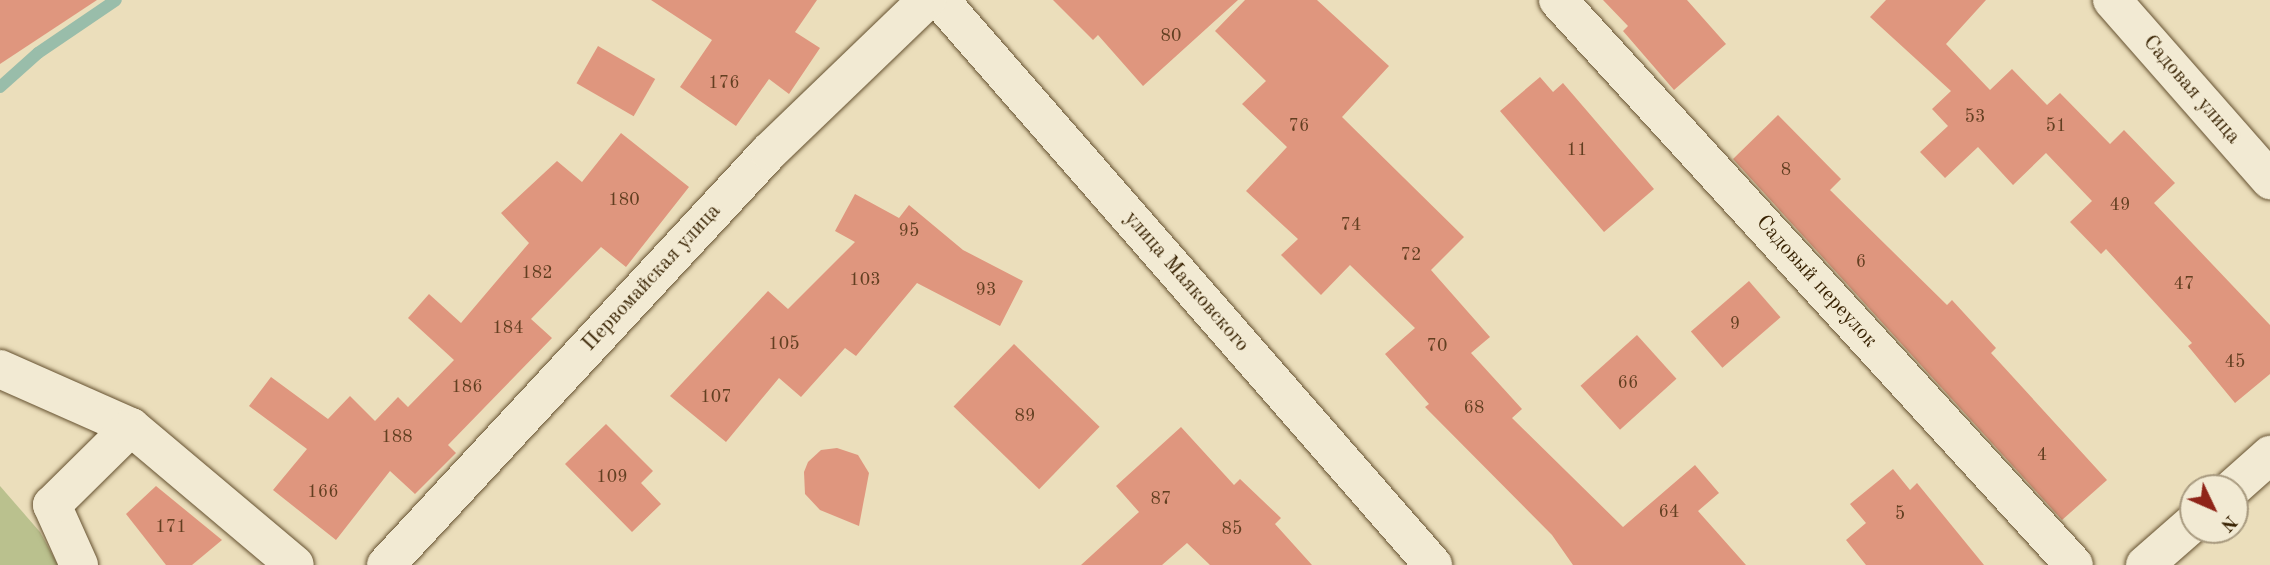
<!DOCTYPE html>
<meta charset="utf-8">
<style>
body{margin:0}
#map{position:relative;width:2270px;height:565px;overflow:hidden;background:#ebdebb;font-family:"Old Standard TT",serif}
div>[style]{position:absolute}
.green>*{inset:0;background:#bac18e}
.stream>*{height:12px;margin:-6px;padding:0 6px;transform-origin:6px;border-radius:6px;background:#99bdaa}
.building>*{inset:0;background:#df967e;transform-origin:0 0}
.roads{filter:drop-shadow(0 0 2px #655130) drop-shadow(0 0 2px #655130)}
.minor>*{height:38px;margin:-19px;padding:0 19px;transform-origin:19px;border-radius:19px;background:#f2ead3}
span{translate:-50% -50%;white-space:nowrap;text-align:center;line-height:1.15;-webkit-text-stroke:7px #f2ead3;paint-order:stroke}
.number-label{font-size:18px;color:#623f21}
.number-label span{-webkit-text-stroke-width:0}
.street-label{font-size:21px;color:#382202}
.north{position:absolute;left:2179px;top:474px;width:70px;height:70px;box-sizing:border-box;background:#f2ead3;border:2px solid #a89a7f;border-radius:50%;rotate:134deg;font-size:19px;font-weight:700;line-height:28px;text-align:center;color:#382202}
.north::after{content:'';display:block;margin:auto;width:24px;height:32px;background:#8f2418;clip-path:polygon(50% 0,100% 100%,50% 72%,0 100%)}
</style>
<div id="map">
<div class="green">
<i style="clip-path:polygon(0 486px,40px 532px,58px 565px,0 565px)"></i>
</div>
<div class="stream">
<i style="left:0;top:87px;width:51px;rotate:-41.8deg"></i>
<i style="left:38px;top:53px;width:94px;rotate:-34.2deg"></i>
</div>
<div class="building">
<i style="clip-path:polygon(0 0,97px 0,0 64px)"></i>
<i style="clip-path:polygon(651px 0,817px 0,795px 32px,820px 48px,789px 94px,769px 79px,736px 126px,680px 87px,712px 40px)"></i>
<i style="clip-path:polygon(1053px 0,1238px 0,1143px 86px,1098px 35px,1093px 40px)"></i>
<i style="clip-path:polygon(1245px 0,1317px 0,1389px 66px,1342px 117px,1464px 237px,1431px 270px,1490px 337px,1471px 353px,1522px 409px,1512px 418px,1623px 527px,1695px 465px,1719px 493px,1698px 511px,1746px 565px,1573px 565px,1552px 535px,1425px 407px,1429px 404px,1385px 354px,1415px 328px,1350px 265px,1321px 295px,1281px 255px,1298px 239px,1246px 191px,1287px 147px,1242px 104px,1266px 81px,1215px 31px)"></i>
<i style="clip-path:polygon(1603px 0,1687px 0,1726px 44px,1674px 90px,1623px 31px,1628px 26px)"></i>
<i style="clip-path:polygon(1886px 0,1986px 0,1946px 44px,1990px 90px,2012px 69px,2047px 105px,2060px 93px,2110px 144px,2124px 130px,2175px 183px,2154px 203px,2270px 325px,2270px 374px,2235px 403px,2188px 346px,2192px 343px,2106px 249px,2101px 254px,2070px 222px,2092px 201px,2046px 153px,2013px 185px,1978px 147px,1945px 178px,1920px 152px,1948px 126px,1932px 109px,1951px 91px,1870px 17px)"></i>
<i style="left:598px;top:46px;width:66px;height:43px;rotate:30deg"></i>
<i style="clip-path:polygon(1540px 77px,1553px 92px,1563px 83px,1654px 189px,1604px 232px,1500px 111px)"></i>
<i style="clip-path:polygon(1778px 115px,1841px 179px,1830px 190px,1947px 305px,1952px 300px,1996px 348px,1991px 353px,2107px 480px,2062px 520px,1733px 159px)"></i>
<i style="clip-path:polygon(621px 133px,689px 187px,626px 267px,601px 247px,531px 319px,552px 338px,448px 445px,456px 453px,415px 494px,390px 471px,336px 540px,273px 490px,307px 449px,249px 406px,271px 377px,328px 419px,350px 396px,375px 421px,398px 397px,408px 407px,454px 360px,408px 318px,429px 294px,461px 323px,529px 243px,501px 213px,557px 161px,582px 182px)"></i>
<i style="clip-path:polygon(855px 194px,899px 218px,909px 205px,963px 250px,1023px 281px,1000px 326px,917px 283px,856px 356px,845px 348px,801px 397px,779px 378px,726px 442px,670px 396px,768px 291px,788px 309px,855px 242px,835px 231px)"></i>
<i style="left:1749px;top:281px;width:48px;height:77px;rotate:49deg"></i>
<i style="left:1637px;top:335px;width:59px;height:76px;rotate:48deg"></i>
<i style="left:1014px;top:344px;width:119px;height:87px;rotate:44deg"></i>
<i style="clip-path:polygon(606px 424px,653px 471px,641px 483px,661px 504px,632px 532px,565px 464px)"></i>
<i style="clip-path:polygon(1181px 427px,1234px 485px,1240px 479px,1281px 518px,1275px 524px,1312px 565px,1210px 565px,1187px 543px,1162px 565px,1081px 565px,1139px 512px,1116px 486px)"></i>
<i style="clip-path:polygon(837px 448px,858px 455px,869px 473px,859px 526px,820px 510px,805px 494px,804px 472px,808px 462px,821px 450px)"></i>
<i style="clip-path:polygon(1893px 469px,1910px 490px,1917px 483px,1984px 565px,1866px 565px,1846px 540px,1866px 523px,1850px 504px)"></i>
<i style="clip-path:polygon(156px 486px,222px 540px,192px 565px,166px 565px,126px 514px)"></i>
</div>
<div class="roads">
<div class="minor">
<i style="left:940px;top:0;width:750px;rotate:48.89deg"></i>
<i style="left:1558px;top:0;width:765px;rotate:47.6deg"></i>
<i style="left:2112px;top:0;width:240px;rotate:48.7deg"></i>
<i style="left:0;top:369px;width:143px;rotate:23.9deg"></i>
<i style="left:131px;top:427px;width:214px;rotate:40.1deg"></i>
<i style="left:2233px;top:488px;width:50px;rotate:-41.7deg"></i>
<i style="left:79px;top:565px;width:66px;rotate:-114.2deg"></i>
<i style="left:52px;top:505px;width:111px;rotate:-44.6deg"></i>
<i style="left:386px;top:565px;width:563px;rotate:-47.16deg"></i>
<i style="left:769px;top:152px;width:219px;rotate:-43.9deg"></i>
<i style="left:2145px;top:565px;width:64px;rotate:-41.2deg"></i>
</div>
</div>
<div class="number-label">
<span style="left:1171px;top:36px">80</span>
<span style="left:724px;top:83px">176</span>
<span style="left:1975px;top:117px">53</span>
<span style="left:1299px;top:126px">76</span>
<span style="left:2056px;top:126px">51</span>
<span style="left:1577px;top:150px">11</span>
<span style="left:1786px;top:170px">8</span>
<span style="left:624px;top:200px">180</span>
<span style="left:2120px;top:205px">49</span>
<span style="left:1351px;top:225px">74</span>
<span style="left:909px;top:231px">95</span>
<span style="left:1411px;top:255px">72</span>
<span style="left:1861px;top:262px">6</span>
<span style="left:537px;top:273px">182</span>
<span style="left:865px;top:280px">103</span>
<span style="left:2184px;top:284px">47</span>
<span style="left:986px;top:290px">93</span>
<span style="left:1735px;top:324px">9</span>
<span style="left:508px;top:328px">184</span>
<span style="left:784px;top:344px">105</span>
<span style="left:1437px;top:346px">70</span>
<span style="left:2235px;top:362px">45</span>
<span style="left:1628px;top:383px">66</span>
<span style="left:467px;top:387px">186</span>
<span style="left:716px;top:397px">107</span>
<span style="left:1474px;top:408px">68</span>
<span style="left:1025px;top:416px">89</span>
<span style="left:397px;top:437px">188</span>
<span style="left:2042px;top:455px">4</span>
<span style="left:612px;top:477px">109</span>
<span style="left:323px;top:492px">166</span>
<span style="left:1161px;top:499px">87</span>
<span style="left:1669px;top:512px">64</span>
<span style="left:1900px;top:514px">5</span>
<span style="left:171px;top:527px">171</span>
<span style="left:1232px;top:529px">85</span>
</div>
<div class="street-label">
<span style="left:2191px;top:90px;rotate:49deg">Садовая улица</span>
<span style="left:652px;top:278px;rotate:-47deg">Первомайская улица</span>
<span style="left:1186px;top:282px;rotate:49deg">улица Маяковского</span>
<span style="left:1816px;top:282px;rotate:48deg">Садовый переулок</span>
</div>
<div class="north">N</div>
</div>
